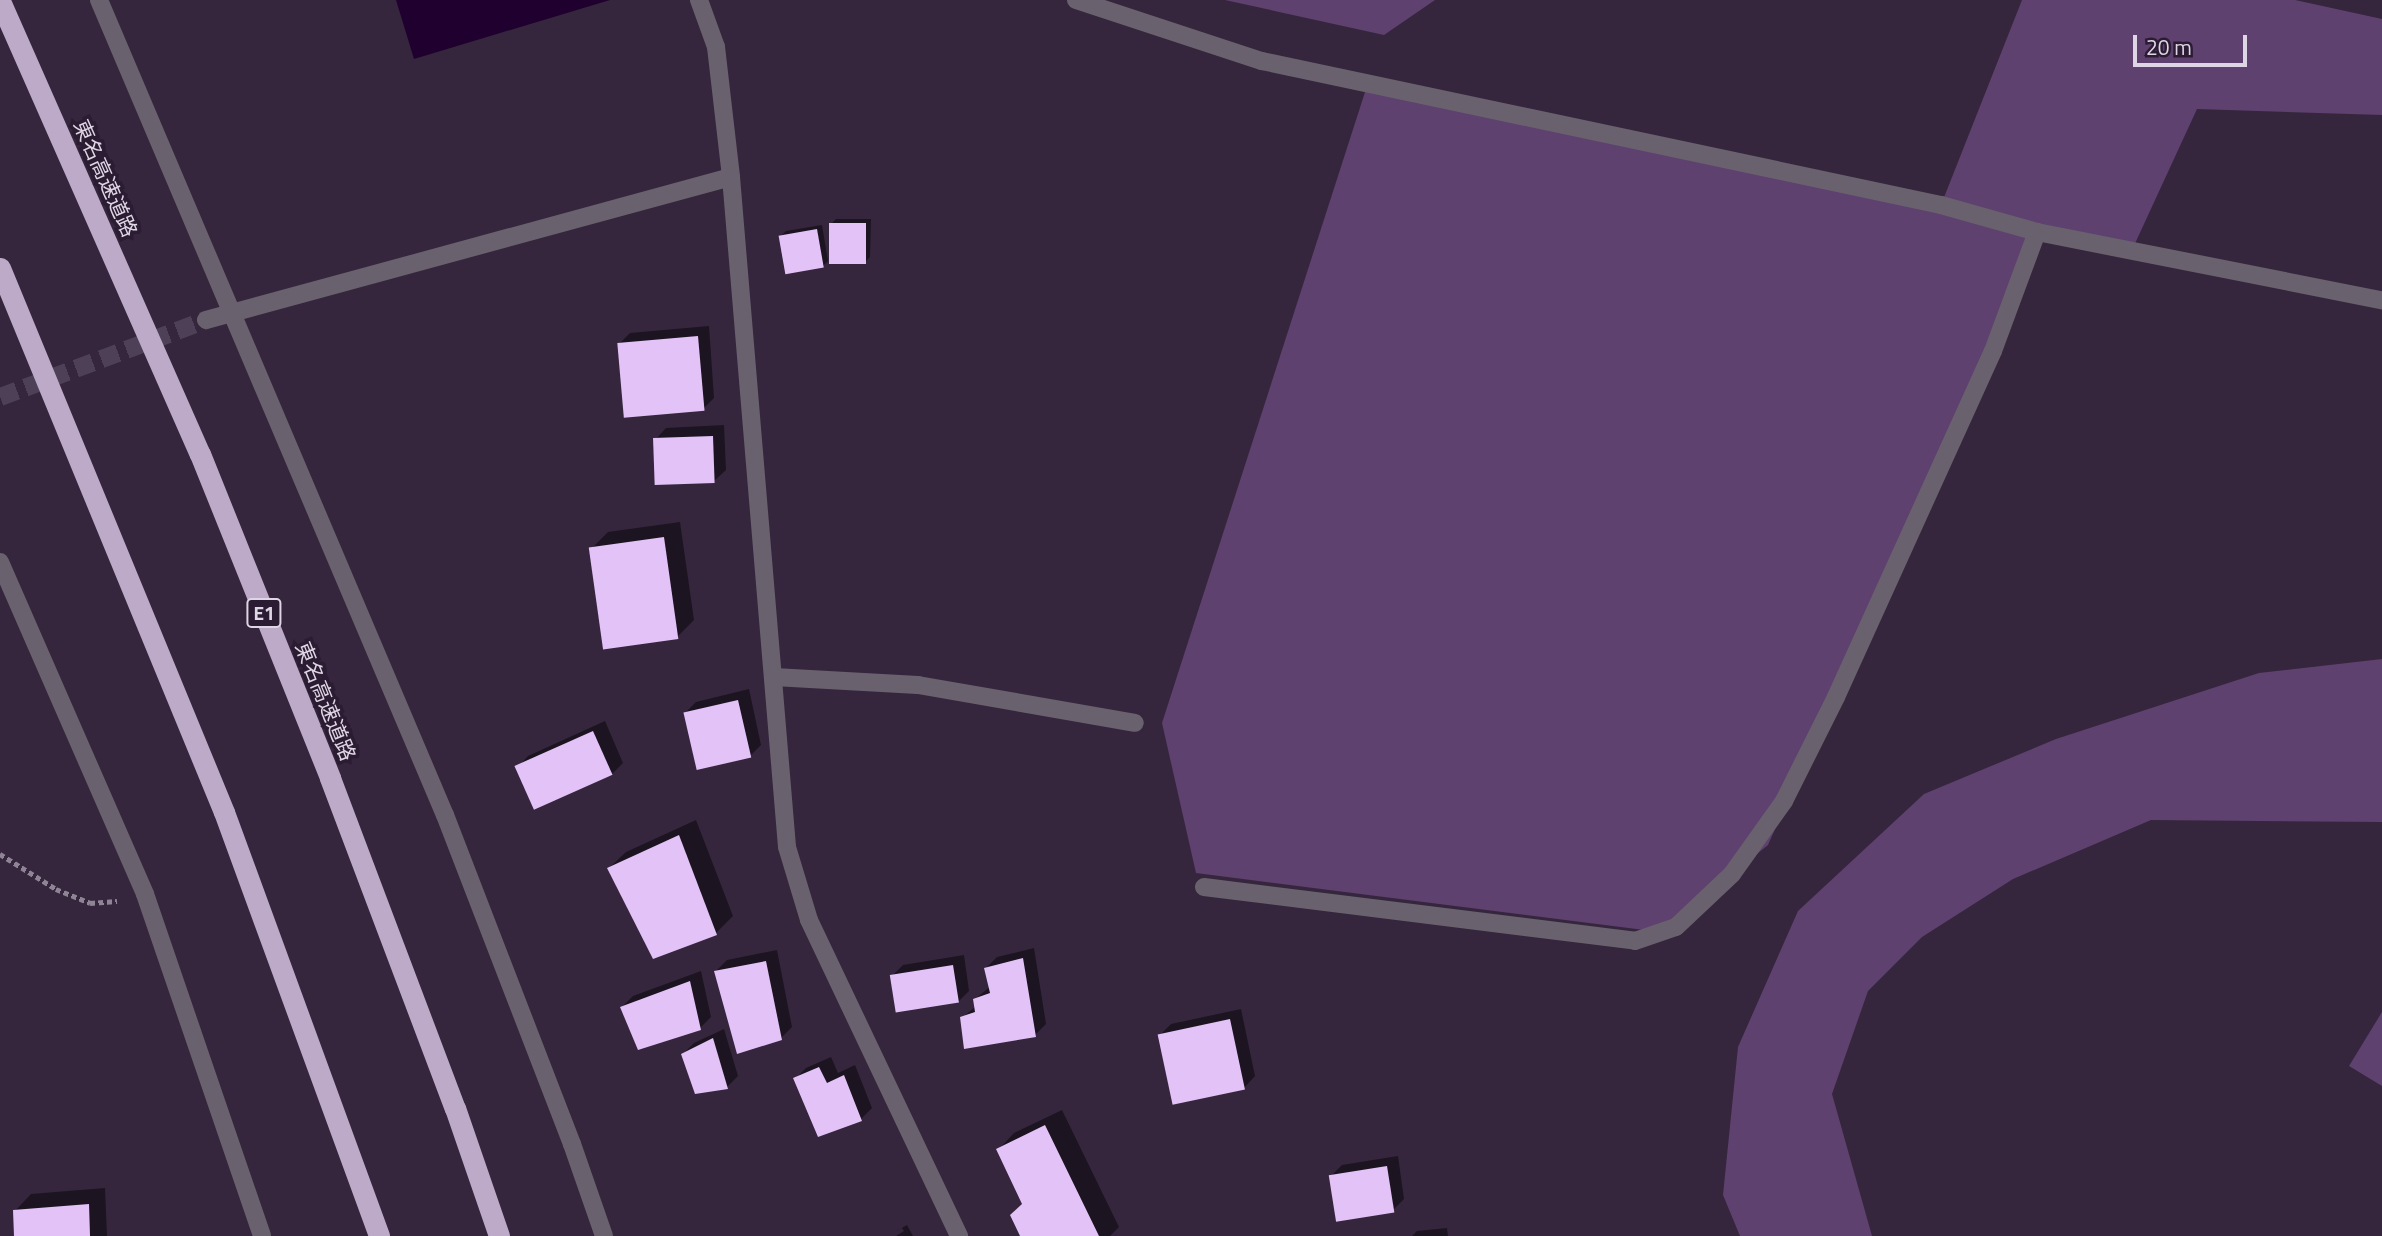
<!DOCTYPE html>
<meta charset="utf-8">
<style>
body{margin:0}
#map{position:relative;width:2382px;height:1236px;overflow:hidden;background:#35263d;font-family:"Titillium Web","Noto Sans JP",sans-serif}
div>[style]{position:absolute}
.green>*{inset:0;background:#5e416f}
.water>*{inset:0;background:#1f002f}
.shadow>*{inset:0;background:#0007}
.building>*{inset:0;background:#e2c2f7;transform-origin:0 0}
.minor-tunnel>*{height:18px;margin-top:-9px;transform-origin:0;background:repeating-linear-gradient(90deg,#4e4056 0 18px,transparent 0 27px)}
.path>*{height:4.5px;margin-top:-2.25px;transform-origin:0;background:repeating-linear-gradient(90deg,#8f8396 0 5px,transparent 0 8.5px)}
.minor>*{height:18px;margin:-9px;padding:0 9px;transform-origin:9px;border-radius:9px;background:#69626e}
.highway>*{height:21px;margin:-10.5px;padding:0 10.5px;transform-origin:10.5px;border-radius:10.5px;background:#bcaac8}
span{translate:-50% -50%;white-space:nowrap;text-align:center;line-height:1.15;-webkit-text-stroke:7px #2b1c33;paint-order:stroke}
.shield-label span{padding:2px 5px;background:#2b1c33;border:2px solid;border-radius:5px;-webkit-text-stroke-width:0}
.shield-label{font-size:19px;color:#dfd6e5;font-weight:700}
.street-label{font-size:21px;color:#dfd6e5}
.scale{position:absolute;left:2133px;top:35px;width:114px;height:32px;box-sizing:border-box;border:4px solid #dfd6e5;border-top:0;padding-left:9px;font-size:21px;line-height:24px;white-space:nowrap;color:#dfd6e5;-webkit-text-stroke:5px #2b1c33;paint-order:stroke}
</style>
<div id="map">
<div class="green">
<i style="clip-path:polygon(1225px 0,1435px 0,1384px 35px)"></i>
<i style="clip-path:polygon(2022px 0,2295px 0,2382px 19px,2382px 115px,2197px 109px,2132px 250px,1941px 205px)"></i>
<i style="clip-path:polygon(1366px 89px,2037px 232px,1768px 845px,1660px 932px,1196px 873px,1162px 723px)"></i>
<i style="clip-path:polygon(2382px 659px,2382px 822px,2151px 820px,2013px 879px,1922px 937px,1868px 991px,1832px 1094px,1872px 1236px,1740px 1236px,1723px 1195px,1738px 1047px,1798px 911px,1924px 794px,2056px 739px,2259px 673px)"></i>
<i style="clip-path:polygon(2382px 1012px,2382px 1086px,2349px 1066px)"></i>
</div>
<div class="water">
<i style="clip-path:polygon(396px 0,610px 0,414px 59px)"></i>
</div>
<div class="shadow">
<i style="clip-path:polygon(836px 219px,871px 219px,870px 257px,865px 262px,831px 224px)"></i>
<i style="clip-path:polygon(822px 225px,828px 261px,823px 266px,781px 236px,786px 231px)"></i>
<i style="clip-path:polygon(709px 326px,714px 398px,703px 409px,619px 344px,630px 333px)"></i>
<i style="clip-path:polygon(724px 425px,726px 470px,714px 481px,655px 440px,666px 428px)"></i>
<i style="clip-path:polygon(680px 522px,694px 620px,677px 637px,591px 549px,608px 532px)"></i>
<i style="clip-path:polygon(749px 689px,761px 745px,750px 756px,685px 713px,696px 702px)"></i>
<i style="clip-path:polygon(605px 721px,623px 763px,612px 774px,517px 768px,528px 756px)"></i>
<i style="clip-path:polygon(696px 820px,733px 916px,716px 933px,609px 868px,626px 852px)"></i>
<i style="clip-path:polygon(1034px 948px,1046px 1024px,1035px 1035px,962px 1018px,976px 1006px,975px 999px,991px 986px,986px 968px,997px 957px)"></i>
<i style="clip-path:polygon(777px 950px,792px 1027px,781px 1038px,716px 971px,727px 960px)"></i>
<i style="clip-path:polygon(964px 955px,969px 991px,958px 1002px,892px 976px,903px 965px)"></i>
<i style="clip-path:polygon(701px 971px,711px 1017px,700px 1028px,622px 1007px,633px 996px)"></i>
<i style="clip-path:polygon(1241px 1009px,1255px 1076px,1244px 1088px,1160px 1035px,1171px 1024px)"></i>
<i style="clip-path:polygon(724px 1029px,738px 1076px,727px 1087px,683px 1054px,694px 1043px)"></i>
<i style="clip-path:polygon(831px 1057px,838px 1073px,855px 1065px,872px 1108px,861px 1119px,819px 1135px,795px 1079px,806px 1068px)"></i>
<i style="clip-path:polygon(1062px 1110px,1119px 1227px,1110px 1236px,1022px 1236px,1024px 1204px,998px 1150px,1014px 1133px)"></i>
<i style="clip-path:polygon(1398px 1156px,1404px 1199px,1393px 1210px,1331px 1176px,1342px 1165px)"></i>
<i style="clip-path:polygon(105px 1188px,107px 1236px,16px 1236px,15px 1211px,31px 1194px)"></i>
<i style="clip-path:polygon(907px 1225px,913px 1236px,896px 1236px,904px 1231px,902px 1228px,888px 1236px)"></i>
<i style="clip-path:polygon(1447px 1228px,1448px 1236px,1412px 1236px,1417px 1231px)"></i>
</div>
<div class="building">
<i style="left:829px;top:223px;width:37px;height:41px"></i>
<i style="left:817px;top:229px;width:39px;height:39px;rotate:80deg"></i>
<i style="left:698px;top:336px;width:75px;height:81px;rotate:85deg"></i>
<i style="left:713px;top:436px;width:47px;height:60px;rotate:88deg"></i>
<i style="left:664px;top:537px;width:103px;height:76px;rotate:82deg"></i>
<i style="left:738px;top:700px;width:59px;height:56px;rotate:77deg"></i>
<i style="left:593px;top:731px;width:48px;height:86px;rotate:66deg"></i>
<i style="clip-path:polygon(679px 835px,717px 935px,653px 959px,607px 868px)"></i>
<i style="clip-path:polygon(1023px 958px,1036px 1037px,964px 1049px,960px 1017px,975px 1012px,973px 999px,990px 993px,984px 968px)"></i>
<i style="clip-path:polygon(766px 961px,782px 1040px,737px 1054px,714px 971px)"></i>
<i style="left:953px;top:965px;width:38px;height:64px;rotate:81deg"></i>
<i style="clip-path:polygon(690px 981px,701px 1030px,638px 1050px,620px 1007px)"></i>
<i style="left:1230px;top:1019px;width:72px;height:74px;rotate:78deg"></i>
<i style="clip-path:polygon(713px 1038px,728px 1089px,695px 1094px,681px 1054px)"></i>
<i style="clip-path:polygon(819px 1067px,827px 1083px,844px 1075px,862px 1121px,818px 1137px,793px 1078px)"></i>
<i style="clip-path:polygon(1045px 1125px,1099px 1236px,1020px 1236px,1010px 1215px,1022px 1204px,996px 1149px)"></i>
<i style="left:1387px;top:1166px;width:47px;height:59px;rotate:81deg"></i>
<i style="clip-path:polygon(89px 1204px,90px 1236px,14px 1236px,13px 1210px)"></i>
</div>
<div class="minor-tunnel">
<i style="left:0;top:397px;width:220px;rotate:-20.5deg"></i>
</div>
<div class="path">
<i style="left:0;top:854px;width:66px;rotate:32deg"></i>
<i style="left:56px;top:889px;width:37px;rotate:22deg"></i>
<i style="left:90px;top:903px;width:27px;rotate:-4deg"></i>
</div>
<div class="minor">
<i style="left:99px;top:0;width:885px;rotate:67deg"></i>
<i style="left:445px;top:815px;width:353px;rotate:68.9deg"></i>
<i style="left:572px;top:1144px;width:97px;rotate:70.8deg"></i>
<i style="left:699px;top:0;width:50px;rotate:70.1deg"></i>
<i style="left:716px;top:47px;width:131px;rotate:83.4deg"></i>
<i style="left:731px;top:177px;width:672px;rotate:85.22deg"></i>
<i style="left:787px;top:847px;width:76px;rotate:73.2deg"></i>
<i style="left:809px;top:920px;width:350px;rotate:64.6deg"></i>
<i style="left:1076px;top:0;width:196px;rotate:18.2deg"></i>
<i style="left:1262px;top:61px;width:694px;rotate:11.97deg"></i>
<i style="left:1941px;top:205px;width:100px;rotate:15.7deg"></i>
<i style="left:2037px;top:232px;width:352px;rotate:11.2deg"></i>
<i style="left:206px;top:320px;width:544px;rotate:-15.24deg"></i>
<i style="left:0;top:562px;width:362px;rotate:66.4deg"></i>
<i style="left:145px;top:894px;width:361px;rotate:71.1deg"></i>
<i style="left:774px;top:677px;width:144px;rotate:3.2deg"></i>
<i style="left:918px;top:685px;width:220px;rotate:9.9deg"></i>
<i style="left:1204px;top:887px;width:434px;rotate:7.1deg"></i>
<i style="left:1635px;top:941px;width:43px;rotate:-18.9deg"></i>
<i style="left:1676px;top:927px;width:77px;rotate:-43.4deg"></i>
<i style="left:1732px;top:874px;width:90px;rotate:-54.5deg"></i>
<i style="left:1784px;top:801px;width:116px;rotate:-63.4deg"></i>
<i style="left:1836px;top:697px;width:380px;rotate:-65.6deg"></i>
<i style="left:1993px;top:351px;width:127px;rotate:-69.7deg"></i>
</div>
<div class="highway">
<i style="left:0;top:1px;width:495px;rotate:66.2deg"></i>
<i style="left:200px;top:454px;width:349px;rotate:68.1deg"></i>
<i style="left:330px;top:778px;width:353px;rotate:69.3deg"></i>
<i style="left:455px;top:1108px;width:135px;rotate:71deg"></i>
<i style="left:0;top:268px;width:588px;rotate:67.62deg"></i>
<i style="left:224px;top:812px;width:451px;rotate:69.9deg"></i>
</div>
<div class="shield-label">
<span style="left:264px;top:613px">E1</span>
</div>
<div class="street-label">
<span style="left:106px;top:178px;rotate:66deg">東名高速道路</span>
<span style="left:326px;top:701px;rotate:68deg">東名高速道路</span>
</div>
<div class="scale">20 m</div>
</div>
